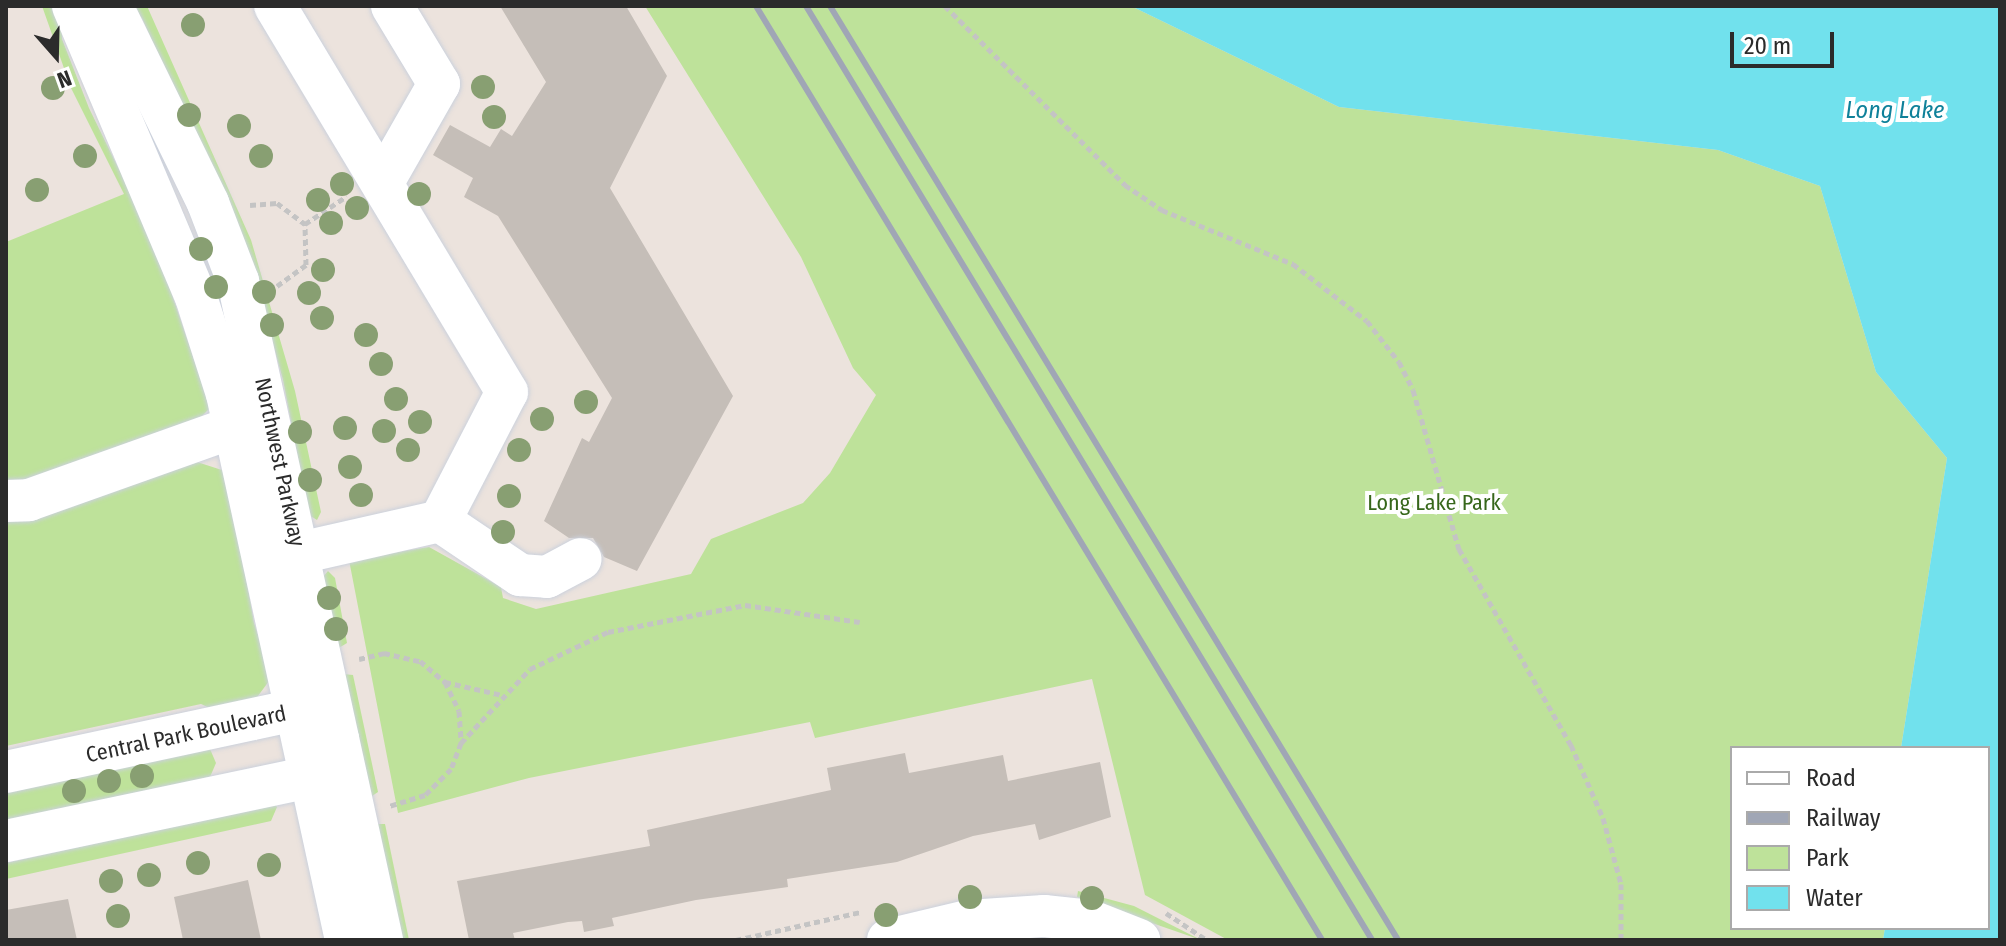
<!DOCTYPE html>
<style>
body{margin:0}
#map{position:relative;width:2006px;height:946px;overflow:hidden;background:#ece3dd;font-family:"Fira Sans Condensed",sans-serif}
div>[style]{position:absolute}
.green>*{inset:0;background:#bee29a}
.water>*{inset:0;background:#71e1ed}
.building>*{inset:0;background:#c5beb8}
.path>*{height:5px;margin-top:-2.5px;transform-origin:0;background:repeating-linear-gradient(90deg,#c4c4c4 0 6px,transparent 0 10px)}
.roads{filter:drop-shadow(0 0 2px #cbd1dc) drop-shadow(0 0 2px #cbd1dc)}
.minor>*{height:42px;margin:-21px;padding:0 21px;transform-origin:21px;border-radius:21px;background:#fff}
.rail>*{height:6px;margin:-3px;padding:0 3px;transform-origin:3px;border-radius:3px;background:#a0a6b5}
.trees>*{width:24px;height:24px;margin:-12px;border-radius:50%;background:#889f72}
span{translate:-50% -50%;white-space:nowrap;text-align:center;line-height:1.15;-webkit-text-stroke:8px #fff;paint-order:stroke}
.street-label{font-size:22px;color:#2b2b2b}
.park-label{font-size:22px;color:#37671b}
.water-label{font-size:24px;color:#0f819a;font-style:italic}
.frame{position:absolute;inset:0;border:8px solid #2b2b2b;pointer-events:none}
.legend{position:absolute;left:1730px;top:746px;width:260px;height:184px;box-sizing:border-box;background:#fff;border:2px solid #aaa;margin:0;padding:10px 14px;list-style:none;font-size:24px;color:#2b2b2b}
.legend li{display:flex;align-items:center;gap:16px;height:40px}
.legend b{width:40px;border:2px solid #aaa}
.north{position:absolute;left:16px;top:16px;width:80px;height:80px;-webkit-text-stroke:6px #fff;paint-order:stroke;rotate:160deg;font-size:22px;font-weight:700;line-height:32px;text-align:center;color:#2b2b2b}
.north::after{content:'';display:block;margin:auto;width:28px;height:36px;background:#2b2b2b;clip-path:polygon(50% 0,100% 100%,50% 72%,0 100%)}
.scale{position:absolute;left:1730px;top:32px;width:104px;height:36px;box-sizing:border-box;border:4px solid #2b2b2b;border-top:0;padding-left:10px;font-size:24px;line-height:28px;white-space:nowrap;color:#2b2b2b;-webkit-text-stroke:6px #fff;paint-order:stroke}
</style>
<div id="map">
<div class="green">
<i style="clip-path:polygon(42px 6px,62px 6px,62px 39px,89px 108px,153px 239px,196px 365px,207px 371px,214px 404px,197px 421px,197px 462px,228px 472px,254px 623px,272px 677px,255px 700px,214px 710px,201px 704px,6px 746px,6px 242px,124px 194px,71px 88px)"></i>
<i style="clip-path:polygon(128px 6px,147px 6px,251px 240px,295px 391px,321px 512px,317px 520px,309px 515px,283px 380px,255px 278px,142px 18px)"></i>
<i style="clip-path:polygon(645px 6px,1131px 6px,1339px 107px,1718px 150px,1820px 186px,1876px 372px,1947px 458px,1901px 748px,1732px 748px,1732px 928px,1885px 928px,1883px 940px,1228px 940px,1145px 895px,1092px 679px,815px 738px,810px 722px,529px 778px,398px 813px,349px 560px,429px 547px,501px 587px,503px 598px,536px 609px,691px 574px,711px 539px,803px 503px,830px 473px,876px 395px,853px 368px,801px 257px)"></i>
<i style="clip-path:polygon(328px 571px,335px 578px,347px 643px,337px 649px,322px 578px)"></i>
<i style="clip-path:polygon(343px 674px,353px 675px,378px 792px,372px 796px)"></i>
<i style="clip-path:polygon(210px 749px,216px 763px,210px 777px,6px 825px,6px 787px)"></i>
<i style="clip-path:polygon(269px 797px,277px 807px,271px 821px,6px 879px,6px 863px,226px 815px)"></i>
<i style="clip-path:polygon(375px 824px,385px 824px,409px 940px,393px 940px)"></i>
<i style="clip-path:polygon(1078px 891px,1134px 906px,1201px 940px,1077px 897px)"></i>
</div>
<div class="water">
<i style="clip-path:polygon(1131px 6px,2000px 6px,2000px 940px,1883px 940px,1885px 928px,1988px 928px,1988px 748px,1901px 748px,1947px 458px,1876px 372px,1820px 186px,1718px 150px,1339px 107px)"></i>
</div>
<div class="building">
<i style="clip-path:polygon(500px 6px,626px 6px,667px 76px,610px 188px,733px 396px,637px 571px,604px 557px,593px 538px,569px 538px,544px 521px,582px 438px,589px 442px,612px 398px,498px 216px,464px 197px,473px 178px,433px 155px,450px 125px,490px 147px,501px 129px,512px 136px,546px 82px)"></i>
<i style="clip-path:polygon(905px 753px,909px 773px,1003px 755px,1008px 781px,1100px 762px,1111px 817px,1039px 840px,1035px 824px,973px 836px,897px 862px,787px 879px,788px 887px,696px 900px,612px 918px,614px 926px,584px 932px,582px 921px,568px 922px,513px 933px,515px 940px,469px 940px,457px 881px,650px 846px,647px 830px,831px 790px,827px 768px)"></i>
<i style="clip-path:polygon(248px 880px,261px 940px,183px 940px,174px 897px)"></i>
<i style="clip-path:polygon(68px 899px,77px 940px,6px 940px,6px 910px)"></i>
</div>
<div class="path">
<i style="left:945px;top:6px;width:254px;rotate:44.8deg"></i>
<i style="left:1125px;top:185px;width:45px;rotate:34deg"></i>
<i style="left:1162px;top:210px;width:142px;rotate:22.4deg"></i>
<i style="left:1293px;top:264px;width:93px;rotate:37.6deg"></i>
<i style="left:1367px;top:321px;width:52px;rotate:52deg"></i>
<i style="left:1399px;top:362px;width:31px;rotate:63deg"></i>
<i style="left:1413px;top:390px;width:166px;rotate:73.9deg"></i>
<i style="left:1459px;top:549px;width:226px;rotate:60.3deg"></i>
<i style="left:1571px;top:745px;width:80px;rotate:66.3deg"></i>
<i style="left:1603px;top:818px;width:68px;rotate:74.7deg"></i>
<i style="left:1621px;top:884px;width:56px;rotate:90deg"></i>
<i style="left:250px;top:205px;width:27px;rotate:-4deg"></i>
<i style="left:277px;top:203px;width:35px;rotate:37deg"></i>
<i style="left:277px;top:286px;width:36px;rotate:-36deg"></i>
<i style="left:306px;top:265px;width:41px;rotate:-91.4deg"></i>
<i style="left:305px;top:224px;width:50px;rotate:-33.7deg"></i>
<i style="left:359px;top:659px;width:26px;rotate:-13deg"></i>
<i style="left:384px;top:653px;width:37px;rotate:13deg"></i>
<i style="left:420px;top:661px;width:33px;rotate:40deg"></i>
<i style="left:445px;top:682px;width:32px;rotate:64deg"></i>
<i style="left:459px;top:711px;width:32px;rotate:86deg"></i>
<i style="left:461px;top:743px;width:28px;rotate:111deg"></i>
<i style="left:451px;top:769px;width:37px;rotate:135deg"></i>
<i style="left:425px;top:795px;width:37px;rotate:163deg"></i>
<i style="left:445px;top:682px;width:58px;rotate:12.8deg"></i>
<i style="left:461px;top:743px;width:101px;rotate:-47deg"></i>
<i style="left:530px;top:669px;width:86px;rotate:-25.4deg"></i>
<i style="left:608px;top:632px;width:140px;rotate:-11.1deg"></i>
<i style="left:745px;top:605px;width:116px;rotate:8.4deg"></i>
<i style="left:1166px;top:913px;width:49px;rotate:33.4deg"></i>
<i style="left:736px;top:940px;width:127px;rotate:-12.7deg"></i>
</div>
<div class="roads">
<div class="minor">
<i style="left:73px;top:6px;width:316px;rotate:67.1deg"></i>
<i style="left:196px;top:297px;width:102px;rotate:72.3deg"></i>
<i style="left:227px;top:394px;width:559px;rotate:77.7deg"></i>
<i style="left:112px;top:6px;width:219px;rotate:64deg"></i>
<i style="left:208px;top:203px;width:84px;rotate:69deg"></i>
<i style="left:238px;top:281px;width:675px;rotate:77.67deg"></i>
<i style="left:383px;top:182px;width:113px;rotate:-60.3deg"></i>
<i style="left:439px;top:84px;width:91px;rotate:-121.1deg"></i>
<i style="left:6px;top:501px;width:23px;rotate:-2deg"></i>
<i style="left:29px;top:500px;width:247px;rotate:-19.6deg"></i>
<i style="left:440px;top:521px;width:97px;rotate:34deg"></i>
<i style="left:520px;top:575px;width:27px;rotate:4deg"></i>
<i style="left:547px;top:577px;width:38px;rotate:-28deg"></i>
<i style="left:273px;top:559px;width:171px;rotate:-12.8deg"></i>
<i style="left:440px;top:521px;width:145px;rotate:-62.6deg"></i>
<i style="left:507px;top:392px;width:450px;rotate:-121deg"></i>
<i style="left:6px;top:772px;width:297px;rotate:-12.1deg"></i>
<i style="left:296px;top:710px;width:51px;rotate:34.6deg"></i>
<i style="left:338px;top:739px;width:47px;rotate:126.4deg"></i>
<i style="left:310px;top:777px;width:311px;rotate:168.1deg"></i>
<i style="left:888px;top:940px;width:82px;rotate:-13.4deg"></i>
<i style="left:968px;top:921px;width:76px;rotate:-3.8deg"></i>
<i style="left:1044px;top:916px;width:47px;rotate:6.1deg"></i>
<i style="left:1091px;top:921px;width:52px;rotate:21.6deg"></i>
</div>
</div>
<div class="rail">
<i style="left:756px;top:6px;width:1092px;rotate:58.78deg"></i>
<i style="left:806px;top:6px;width:1092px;rotate:58.78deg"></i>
<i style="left:830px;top:6px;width:1093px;rotate:58.69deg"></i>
</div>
<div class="trees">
<i style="left:193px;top:25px"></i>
<i style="left:483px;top:87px"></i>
<i style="left:53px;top:88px"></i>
<i style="left:189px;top:115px"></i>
<i style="left:494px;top:117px"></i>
<i style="left:239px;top:126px"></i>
<i style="left:85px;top:156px"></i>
<i style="left:261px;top:156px"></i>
<i style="left:342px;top:184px"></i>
<i style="left:37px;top:190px"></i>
<i style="left:419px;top:194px"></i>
<i style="left:318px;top:200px"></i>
<i style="left:357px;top:208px"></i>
<i style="left:331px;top:223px"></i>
<i style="left:201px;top:249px"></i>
<i style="left:323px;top:270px"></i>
<i style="left:216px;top:287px"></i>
<i style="left:264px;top:292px"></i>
<i style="left:309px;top:293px"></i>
<i style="left:322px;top:318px"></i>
<i style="left:272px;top:325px"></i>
<i style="left:366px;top:335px"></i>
<i style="left:381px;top:364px"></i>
<i style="left:396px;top:399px"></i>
<i style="left:586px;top:402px"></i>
<i style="left:542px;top:419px"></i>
<i style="left:420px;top:422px"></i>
<i style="left:345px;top:428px"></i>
<i style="left:384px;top:431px"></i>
<i style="left:300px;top:432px"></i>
<i style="left:408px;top:450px"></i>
<i style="left:519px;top:450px"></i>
<i style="left:350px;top:467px"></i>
<i style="left:310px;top:480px"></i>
<i style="left:361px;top:495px"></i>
<i style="left:509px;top:496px"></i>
<i style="left:503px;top:532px"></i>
<i style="left:329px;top:598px"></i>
<i style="left:336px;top:629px"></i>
<i style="left:142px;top:776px"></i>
<i style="left:109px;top:781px"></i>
<i style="left:74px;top:791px"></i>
<i style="left:198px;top:863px"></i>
<i style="left:269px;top:865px"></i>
<i style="left:149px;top:875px"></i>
<i style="left:111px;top:881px"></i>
<i style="left:970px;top:897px"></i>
<i style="left:1092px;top:898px"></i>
<i style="left:886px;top:915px"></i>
<i style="left:118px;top:916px"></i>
</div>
<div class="street-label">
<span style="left:280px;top:462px;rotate:78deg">Northwest Parkway</span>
<span style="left:186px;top:734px;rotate:-12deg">Central Park Boulevard</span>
</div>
<div class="park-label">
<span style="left:1434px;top:503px">Long Lake Park</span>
</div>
<div class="water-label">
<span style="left:1895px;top:111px">Long Lake</span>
</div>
<div class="frame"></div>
<ul class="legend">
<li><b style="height:10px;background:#fff"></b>Road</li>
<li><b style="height:10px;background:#a0a6b5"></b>Railway</li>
<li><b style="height:22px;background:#bee29a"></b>Park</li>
<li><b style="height:22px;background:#71e1ed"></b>Water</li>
</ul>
<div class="north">N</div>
<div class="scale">20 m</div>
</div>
